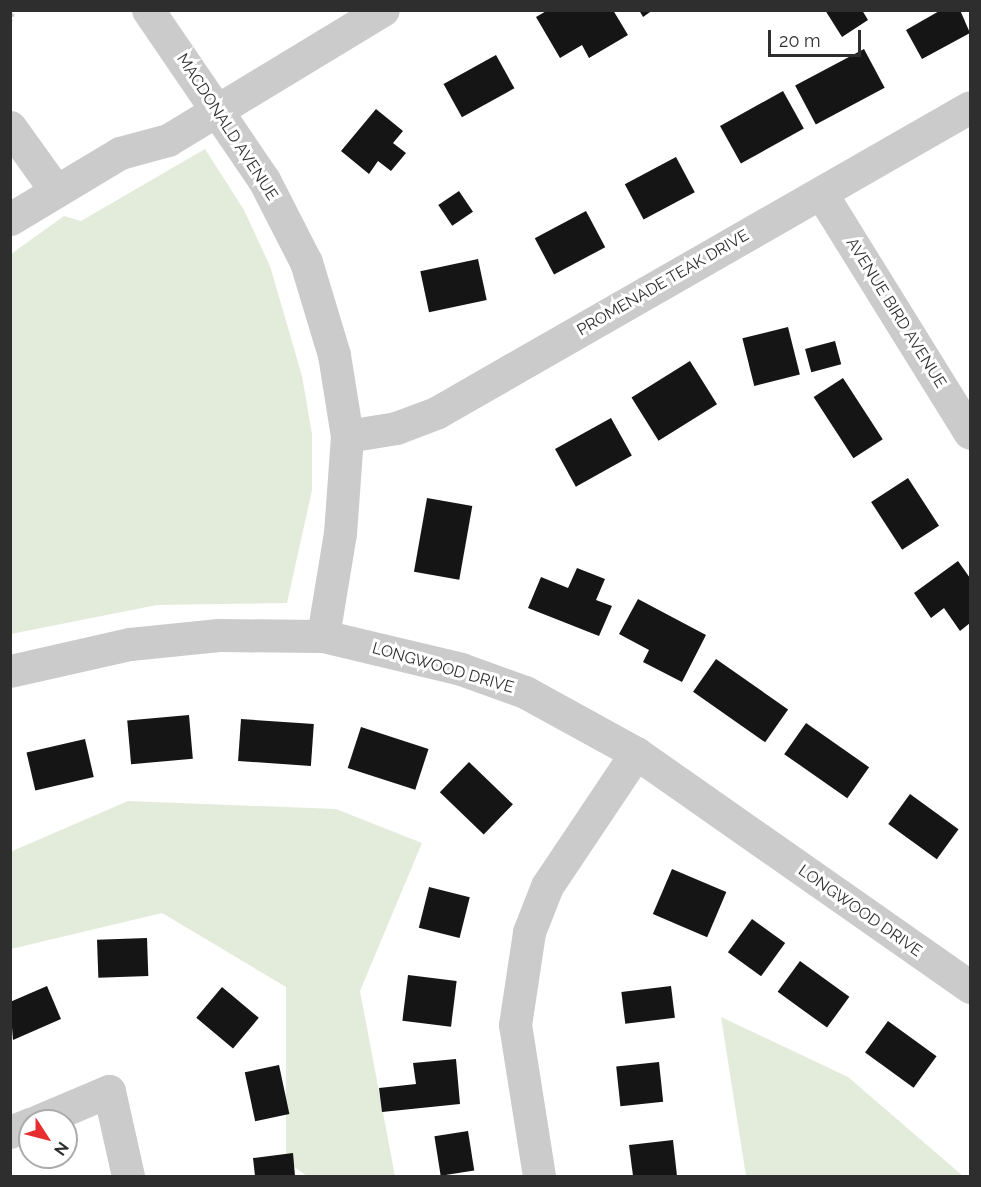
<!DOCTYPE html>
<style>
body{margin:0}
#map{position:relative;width:981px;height:1187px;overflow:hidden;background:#fff;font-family:Raleway,sans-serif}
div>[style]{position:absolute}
.green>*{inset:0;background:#e3ecdb}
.building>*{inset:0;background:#151515;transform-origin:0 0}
.path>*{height:4px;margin-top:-2px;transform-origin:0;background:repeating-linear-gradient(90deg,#cbcbcb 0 3px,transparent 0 6px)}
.minor>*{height:33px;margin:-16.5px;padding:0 16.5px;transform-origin:16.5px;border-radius:16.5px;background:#cbcbcb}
span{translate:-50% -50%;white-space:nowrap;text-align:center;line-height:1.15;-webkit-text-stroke:6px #fff;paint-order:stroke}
.street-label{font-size:16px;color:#2e2e2e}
.frame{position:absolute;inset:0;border:12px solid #2e2e2e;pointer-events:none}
.north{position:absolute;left:18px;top:1109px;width:60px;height:60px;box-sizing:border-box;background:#fff;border:2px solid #ababab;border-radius:50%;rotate:126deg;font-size:16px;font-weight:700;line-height:24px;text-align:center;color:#2e2e2e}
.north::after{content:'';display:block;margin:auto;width:21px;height:27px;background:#e82d31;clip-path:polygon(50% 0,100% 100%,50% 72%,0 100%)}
.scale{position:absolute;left:768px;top:30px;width:93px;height:27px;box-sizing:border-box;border:3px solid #2e2e2e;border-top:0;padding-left:8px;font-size:18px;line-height:21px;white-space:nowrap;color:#2e2e2e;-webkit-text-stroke:4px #fff;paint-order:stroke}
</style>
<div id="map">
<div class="green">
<i style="clip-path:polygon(205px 149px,244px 210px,270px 266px,302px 376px,312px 434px,312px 490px,287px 603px,157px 605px,11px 634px,11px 254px,64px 216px,81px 221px)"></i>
<i style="clip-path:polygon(128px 801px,336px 809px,422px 843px,360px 991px,395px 1176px,307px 1176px,286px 1161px,286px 987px,162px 913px,11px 949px,10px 852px)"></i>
<i style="clip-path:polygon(721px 1017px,848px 1077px,963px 1176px,746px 1176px)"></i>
</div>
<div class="building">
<i style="clip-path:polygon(548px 10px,613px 10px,628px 35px,589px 58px,582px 45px,560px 58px,536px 17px)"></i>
<i style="clip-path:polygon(639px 10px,653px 10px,643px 17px)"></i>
<i style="clip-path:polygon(825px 10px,862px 10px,868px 20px,842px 37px)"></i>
<i style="clip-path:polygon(941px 10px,960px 10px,970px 33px,922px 59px,906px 30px)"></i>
<i style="left:864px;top:49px;width:44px;height:78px;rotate:62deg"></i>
<i style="left:496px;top:55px;width:38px;height:60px;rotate:61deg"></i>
<i style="left:783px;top:91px;width:43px;height:72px;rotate:61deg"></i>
<i style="clip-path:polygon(376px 109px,403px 131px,393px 143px,406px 153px,391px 171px,378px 161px,369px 174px,341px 151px)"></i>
<i style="left:676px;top:157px;width:40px;height:58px;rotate:62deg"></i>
<i style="left:459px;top:191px;width:25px;height:25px;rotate:56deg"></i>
<i style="left:586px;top:211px;width:41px;height:58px;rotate:62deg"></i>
<i style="left:478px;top:259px;width:42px;height:59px;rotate:78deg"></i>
<i style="left:788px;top:327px;width:49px;height:47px;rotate:76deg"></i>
<i style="left:835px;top:341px;width:24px;height:31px;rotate:75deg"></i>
<i style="left:690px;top:361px;width:51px;height:69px;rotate:58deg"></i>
<i style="left:843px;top:378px;width:73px;height:35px;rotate:57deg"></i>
<i style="left:611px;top:418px;width:43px;height:64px;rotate:61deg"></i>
<i style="left:908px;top:478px;width:57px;height:44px;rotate:57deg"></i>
<i style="left:427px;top:498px;width:46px;height:75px;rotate:10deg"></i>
<i style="clip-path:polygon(958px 561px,970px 578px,970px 623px,960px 631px,944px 608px,931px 618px,914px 593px)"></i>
<i style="clip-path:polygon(577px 568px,605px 579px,596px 600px,612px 606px,599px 636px,528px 608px,541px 577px,568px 588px)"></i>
<i style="clip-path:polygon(638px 599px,706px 635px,682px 682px,643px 662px,649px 650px,619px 634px)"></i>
<i style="left:716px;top:659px;width:88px;height:40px;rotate:35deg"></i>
<i style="left:189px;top:715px;width:44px;height:62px;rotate:85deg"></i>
<i style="left:241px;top:719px;width:73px;height:42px;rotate:4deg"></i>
<i style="left:806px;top:723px;width:77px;height:38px;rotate:35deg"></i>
<i style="left:361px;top:727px;width:71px;height:43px;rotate:18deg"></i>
<i style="left:85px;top:739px;width:39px;height:60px;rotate:77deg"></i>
<i style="left:469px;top:762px;width:61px;height:42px;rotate:44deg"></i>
<i style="left:910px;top:794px;width:60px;height:37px;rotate:36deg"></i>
<i style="left:672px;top:869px;width:59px;height:49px;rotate:23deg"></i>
<i style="left:429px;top:887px;width:42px;height:42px;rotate:14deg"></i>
<i style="left:752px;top:919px;width:41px;height:41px;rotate:36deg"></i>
<i style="left:147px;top:938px;width:38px;height:50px;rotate:88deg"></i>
<i style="left:800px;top:961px;width:61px;height:38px;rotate:36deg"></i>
<i style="left:408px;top:975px;width:49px;height:46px;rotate:7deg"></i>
<i style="clip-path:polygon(47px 986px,61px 1019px,13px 1040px,10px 1002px)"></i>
<i style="left:671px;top:986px;width:32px;height:50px;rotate:83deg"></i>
<i style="left:222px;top:987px;width:48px;height:40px;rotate:40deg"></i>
<i style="left:888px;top:1021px;width:60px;height:39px;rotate:36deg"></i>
<i style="clip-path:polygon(456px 1059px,460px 1104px,382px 1112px,379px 1088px,416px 1084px,413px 1063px)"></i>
<i style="left:659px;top:1062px;width:40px;height:43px;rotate:84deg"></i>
<i style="left:279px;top:1065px;width:50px;height:35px;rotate:78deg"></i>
<i style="left:468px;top:1131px;width:40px;height:34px;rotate:81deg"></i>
<i style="clip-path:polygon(673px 1140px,677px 1176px,633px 1176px,629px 1145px)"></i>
<i style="clip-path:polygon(293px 1153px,295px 1176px,255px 1176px,253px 1158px)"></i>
</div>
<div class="path">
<i style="left:10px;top:22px;width:13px;rotate:-72deg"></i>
</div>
<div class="minor">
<i style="left:148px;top:10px;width:206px;rotate:55.7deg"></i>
<i style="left:264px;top:180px;width:92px;rotate:62.9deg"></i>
<i style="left:306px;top:262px;width:97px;rotate:73.2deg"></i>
<i style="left:334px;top:355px;width:82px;rotate:80.9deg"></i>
<i style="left:347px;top:436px;width:97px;rotate:94.1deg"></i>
<i style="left:340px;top:533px;width:104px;rotate:99.4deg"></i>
<i style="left:10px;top:127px;width:79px;rotate:54.3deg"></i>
<i style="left:821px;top:193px;width:282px;rotate:58.2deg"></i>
<i style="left:10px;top:219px;width:128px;rotate:-31deg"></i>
<i style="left:120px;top:153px;width:50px;rotate:-15.2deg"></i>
<i style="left:168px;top:140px;width:251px;rotate:-31.2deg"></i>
<i style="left:347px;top:436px;width:50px;rotate:-9.3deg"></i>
<i style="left:396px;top:428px;width:43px;rotate:-20.6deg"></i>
<i style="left:436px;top:413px;width:615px;rotate:-29.81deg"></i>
<i style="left:10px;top:671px;width:123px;rotate:-12.7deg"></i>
<i style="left:130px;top:644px;width:89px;rotate:-5.8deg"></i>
<i style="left:219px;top:635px;width:104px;rotate:0.6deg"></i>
<i style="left:323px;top:636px;width:142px;rotate:13.4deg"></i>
<i style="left:461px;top:669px;width:68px;rotate:19.8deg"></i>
<i style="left:525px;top:692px;width:127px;rotate:28.8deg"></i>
<i style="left:636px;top:753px;width:408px;rotate:35deg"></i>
<i style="left:38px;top:1121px;width:77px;rotate:-22.9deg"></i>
<i style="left:109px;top:1091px;width:87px;rotate:77.4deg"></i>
<i style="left:10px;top:1132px;width:22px;rotate:-22deg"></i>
<i style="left:539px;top:1176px;width:153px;rotate:-99deg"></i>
<i style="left:515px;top:1025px;width:94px;rotate:-81.4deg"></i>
<i style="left:529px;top:932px;width:49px;rotate:-68.6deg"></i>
<i style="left:547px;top:886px;width:160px;rotate:-56.2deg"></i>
</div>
<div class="street-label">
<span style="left:227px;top:127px;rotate:57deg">MACDONALD AVENUE</span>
<span style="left:663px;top:283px;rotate:-30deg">PROMENADE TEAK DRIVE</span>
<span style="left:896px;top:313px;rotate:58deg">AVENUE BIRD AVENUE</span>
<span style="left:443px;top:668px;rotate:16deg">LONGWOOD DRIVE</span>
<span style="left:860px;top:911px;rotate:35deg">LONGWOOD DRIVE</span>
</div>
<div class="frame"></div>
<div class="north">N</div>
<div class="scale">20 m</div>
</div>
